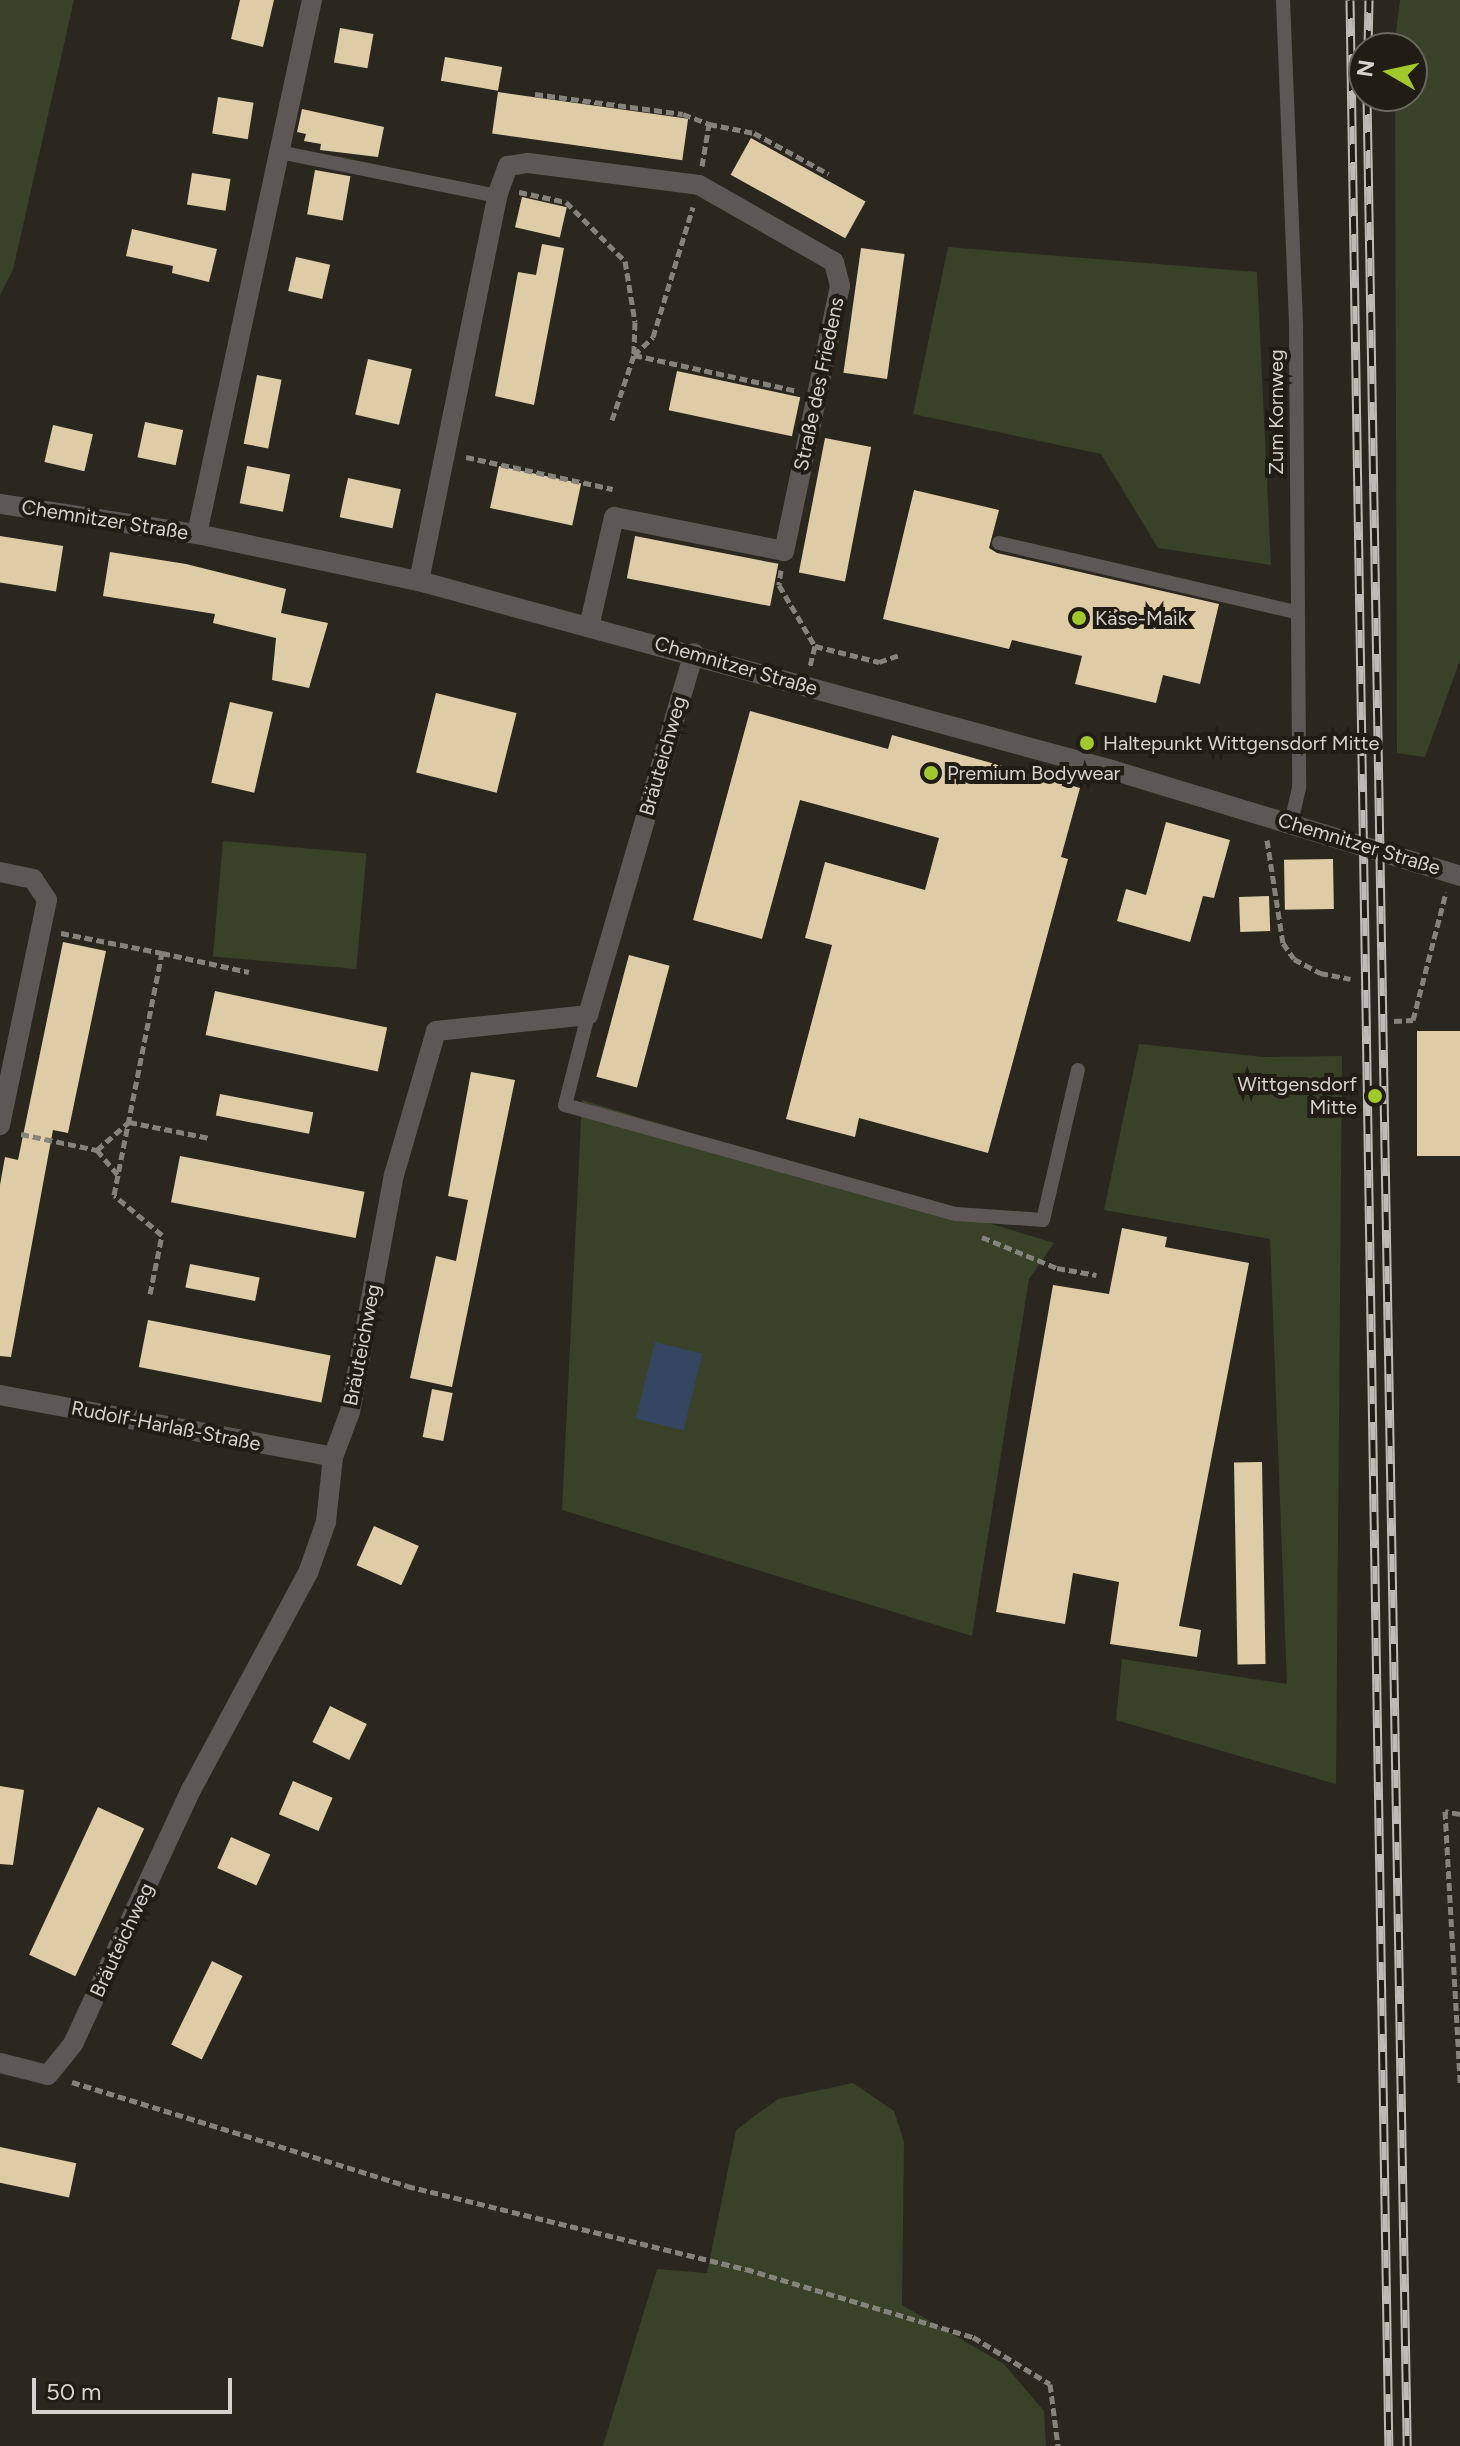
<!DOCTYPE html>
<meta charset="utf-8">
<style>
body{margin:0}
#map{position:relative;width:1460px;height:2446px;overflow:hidden;background:#2a271f;font-family:Figtree,sans-serif}
div>[style]{position:absolute}
.green>*{inset:0;background:#394129;transform-origin:0 0}
.water>*{inset:0;background:#334561;transform-origin:0 0}
.building>*{inset:0;background:#decca6;transform-origin:0 0}
.path>*{height:5px;margin-top:-2.5px;transform-origin:0;background:repeating-linear-gradient(90deg,#86837d 0 8px,transparent 0 12px)}
.service>*{height:14px;margin:-7px;padding:0 7px;transform-origin:7px;border-radius:7px;background:#5d5856}
.minor>*{height:20px;margin:-10px;padding:0 10px;transform-origin:10px;border-radius:10px;background:#5d5856}
.tertiary>*{height:20px;margin:-10px;padding:0 10px;transform-origin:10px;border-radius:10px;background:#5d5856}
.rail>*{height:9px;margin-top:-4.5px;transform-origin:0;background:repeating-linear-gradient(90deg,#211d15 0 18px,#bebbb6 0 36px);box-sizing:border-box;border-block:2px solid #bebbb6}
.dots>*{width:22px;height:22px;translate:-50% -50%;box-sizing:border-box;border:4px solid #211d15;border-radius:50%}
span{translate:-50% -50%;white-space:nowrap;text-align:center;line-height:1.15;-webkit-text-stroke:8px #211d15;paint-order:stroke}
.street-label{font-size:20px;color:#d6d3ce}
.poi-label{font-size:20px;color:#d6d3ce}
.left{translate:0 -50%;text-align:left}
.right{translate:-100% -50%;text-align:right}
.north{position:absolute;left:1348px;top:32px;width:80px;height:80px;box-sizing:border-box;background:#211d15;border:2px solid #69665f;border-radius:50%;rotate:279deg;font-size:22px;font-weight:700;line-height:32px;text-align:center;color:#d6d3ce}
.north::after{content:'';display:block;margin:auto;width:28px;height:36px;background:#a1c92a;clip-path:polygon(50% 0,100% 100%,50% 72%,0 100%)}
.scale{position:absolute;left:32px;top:2378px;width:200px;height:36px;box-sizing:border-box;border:4px solid #d6d3ce;border-top:0;padding-left:10px;font-size:24px;line-height:28px;white-space:nowrap;color:#d6d3ce;-webkit-text-stroke:6px #211d15;paint-order:stroke}
</style>
<div id="map">
<div class="green">
<i style="clip-path:polygon(0 0,74px 0,13px 270px,0 295px)"></i>
<i style="clip-path:polygon(1400px 0,1460px 0,1460px 660px,1425px 757px,1397px 753px,1395px 96px,1412px 96px,1412px 48px,1394px 48px)"></i>
<i style="clip-path:polygon(948px 247px,1257px 272px,1271px 565px,1158px 548px,1101px 454px,913px 414px)"></i>
<i style="left:223px;top:841px;width:144px;height:116px;rotate:5deg"></i>
<i style="clip-path:polygon(1139px 1044px,1264px 1057px,1342px 1056px,1336px 1784px,1116px 1720px,1122px 1659px,1287px 1684px,1270px 1239px,1104px 1210px)"></i>
<i style="clip-path:polygon(582px 1100px,1054px 1243px,1029px 1279px,972px 1636px,562px 1510px)"></i>
<i style="clip-path:polygon(853px 2083px,894px 2111px,904px 2142px,902px 2305px,1004px 2364px,1044px 2411px,1046px 2446px,603px 2446px,657px 2269px,707px 2273px,736px 2130px,778px 2099px)"></i>
</div>
<div class="water">
<i style="left:655px;top:1342px;width:49px;height:79px;rotate:14deg"></i>
</div>
<div class="building">
<i style="clip-path:polygon(240px 0,274px 0,263px 47px,231px 39px)"></i>
<i style="left:340px;top:28px;width:34px;height:35px;rotate:10deg"></i>
<i style="left:445px;top:57px;width:58px;height:24px;rotate:10deg"></i>
<i style="left:498px;top:92px;width:192px;height:42px;rotate:8deg"></i>
<i style="left:218px;top:97px;width:36px;height:37px;rotate:9deg"></i>
<i style="clip-path:polygon(302px 109px,384px 127px,378px 157px,320px 150px,321px 144px,304px 141px,306px 134px,297px 132px)"></i>
<i style="left:751px;top:138px;width:131px;height:42px;rotate:29deg"></i>
<i style="left:315px;top:170px;width:36px;height:45px;rotate:10deg"></i>
<i style="left:192px;top:173px;width:39px;height:32px;rotate:9deg"></i>
<i style="left:522px;top:197px;width:46px;height:31px;rotate:13deg"></i>
<i style="clip-path:polygon(132px 229px,217px 249px,209px 282px,172px 273px,173px 266px,126px 256px)"></i>
<i style="clip-path:polygon(542px 244px,564px 248px,534px 405px,495px 396px,518px 272px,536px 275px)"></i>
<i style="left:861px;top:248px;width:44px;height:126px;rotate:8deg"></i>
<i style="left:296px;top:257px;width:35px;height:35px;rotate:13deg"></i>
<i style="left:368px;top:359px;width:45px;height:57px;rotate:13deg"></i>
<i style="left:677px;top:371px;width:126px;height:40px;rotate:12deg"></i>
<i style="left:257px;top:375px;width:25px;height:70px;rotate:11deg"></i>
<i style="left:145px;top:422px;width:39px;height:36px;rotate:12deg"></i>
<i style="left:53px;top:425px;width:41px;height:38px;rotate:13deg"></i>
<i style="left:825px;top:438px;width:47px;height:137px;rotate:11deg"></i>
<i style="left:247px;top:466px;width:44px;height:38px;rotate:11deg"></i>
<i style="left:499px;top:466px;width:84px;height:43px;rotate:12deg"></i>
<i style="left:348px;top:478px;width:54px;height:40px;rotate:12deg"></i>
<i style="clip-path:polygon(914px 490px,999px 510px,989px 548px,997px 553px,1219px 604px,1200px 684px,1163px 675px,1156px 703px,1075px 684px,1082px 656px,1012px 640px,1009px 649px,883px 619px)"></i>
<i style="left:0;top:536px;width:64px;height:46px;rotate:9deg"></i>
<i style="left:635px;top:536px;width:146px;height:43px;rotate:11deg"></i>
<i style="clip-path:polygon(110px 552px,186px 564px,286px 589px,281px 613px,328px 623px,309px 688px,272px 680px,276px 638px,213px 623px,215px 614px,103px 596px)"></i>
<i style="left:436px;top:693px;width:83px;height:82px;rotate:14deg"></i>
<i style="left:230px;top:702px;width:44px;height:83px;rotate:13deg"></i>
<i style="clip-path:polygon(750px 711px,888px 749px,892px 735px,1080px 788px,1061px 857px,1068px 859px,988px 1153px,859px 1118px,855px 1137px,786px 1119px,832px 945px,805px 938px,825px 862px,925px 890px,939px 838px,800px 800px,762px 939px,693px 920px)"></i>
<i style="clip-path:polygon(1166px 822px,1230px 840px,1214px 898px,1203px 896px,1190px 942px,1117px 921px,1126px 889px,1146px 895px)"></i>
<i style="left:1333px;top:859px;width:50px;height:49px;rotate:89deg"></i>
<i style="left:1269px;top:896px;width:35px;height:30px;rotate:88deg"></i>
<i style="clip-path:polygon(63px 942px,106px 951px,68px 1133px,53px 1130px,11px 1357px,0 1356px,0 1185px,5px 1157px,18px 1160px)"></i>
<i style="left:629px;top:955px;width:42px;height:126px;rotate:15deg"></i>
<i style="left:215px;top:991px;width:176px;height:45px;rotate:12deg"></i>
<i style="left:1460px;top:1031px;width:125px;height:43px;rotate:90deg"></i>
<i style="clip-path:polygon(471px 1072px,515px 1080px,452px 1387px,410px 1378px,436px 1256px,456px 1261px,468px 1200px,448px 1196px)"></i>
<i style="left:220px;top:1094px;width:95px;height:22px;rotate:11deg"></i>
<i style="left:180px;top:1156px;width:188px;height:47px;rotate:11deg"></i>
<i style="clip-path:polygon(1122px 1228px,1167px 1237px,1165px 1247px,1249px 1263px,1179px 1626px,1201px 1630px,1197px 1657px,1110px 1644px,1119px 1582px,1073px 1573px,1065px 1624px,996px 1612px,1053px 1285px,1109px 1294px)"></i>
<i style="left:190px;top:1264px;width:71px;height:24px;rotate:11deg"></i>
<i style="left:148px;top:1320px;width:186px;height:48px;rotate:11deg"></i>
<i style="left:432px;top:1389px;width:21px;height:49px;rotate:11deg"></i>
<i style="left:1262px;top:1462px;width:202px;height:28px;rotate:89deg"></i>
<i style="left:374px;top:1526px;width:49px;height:43px;rotate:24deg"></i>
<i style="left:330px;top:1706px;width:41px;height:40px;rotate:26deg"></i>
<i style="left:293px;top:1781px;width:43px;height:36px;rotate:23deg"></i>
<i style="clip-path:polygon(0 1786px,24px 1790px,13px 1865px,0 1864px)"></i>
<i style="left:98px;top:1807px;width:51px;height:163px;rotate:25deg"></i>
<i style="left:231px;top:1837px;width:43px;height:34px;rotate:24deg"></i>
<i style="left:212px;top:1961px;width:34px;height:93px;rotate:26deg"></i>
<i style="left:0;top:2147px;width:78px;height:35px;rotate:12deg"></i>
</div>
<div class="path">
<i style="left:535px;top:94px;width:149px;rotate:7.7deg"></i>
<i style="left:683px;top:114px;width:28px;rotate:21deg"></i>
<i style="left:702px;top:166px;width:43px;rotate:-80.5deg"></i>
<i style="left:709px;top:124px;width:46px;rotate:11.3deg"></i>
<i style="left:754px;top:133px;width:85px;rotate:28.7deg"></i>
<i style="left:519px;top:192px;width:48px;rotate:12deg"></i>
<i style="left:566px;top:202px;width:83px;rotate:45deg"></i>
<i style="left:625px;top:261px;width:62px;rotate:80.7deg"></i>
<i style="left:635px;top:322px;width:33px;rotate:92deg"></i>
<i style="left:634px;top:355px;width:168px;rotate:12.4deg"></i>
<i style="left:612px;top:420px;width:69px;rotate:-71.3deg"></i>
<i style="left:634px;top:355px;width:26px;rotate:-43deg"></i>
<i style="left:653px;top:337px;width:136px;rotate:-72.9deg"></i>
<i style="left:466px;top:457px;width:150px;rotate:12.3deg"></i>
<i style="left:781px;top:570px;width:15px;rotate:98deg"></i>
<i style="left:779px;top:585px;width:71px;rotate:59.5deg"></i>
<i style="left:815px;top:646px;width:21px;rotate:104deg"></i>
<i style="left:815px;top:646px;width:66px;rotate:14deg"></i>
<i style="left:879px;top:662px;width:21px;rotate:-19deg"></i>
<i style="left:1267px;top:840px;width:104px;rotate:81.2deg"></i>
<i style="left:1283px;top:943px;width:19px;rotate:55deg"></i>
<i style="left:1294px;top:959px;width:30px;rotate:28deg"></i>
<i style="left:1320px;top:973px;width:31px;rotate:11deg"></i>
<i style="left:61px;top:933px;width:103px;rotate:11.2deg"></i>
<i style="left:1394px;top:1021px;width:19px;rotate:-3deg"></i>
<i style="left:1413px;top:1020px;width:132px;rotate:-75.5deg"></i>
<i style="left:21px;top:1134px;width:78px;rotate:11.9deg"></i>
<i style="left:97px;top:1150px;width:43px;rotate:-41.2deg"></i>
<i style="left:129px;top:1122px;width:82px;rotate:11.3deg"></i>
<i style="left:97px;top:1150px;width:33px;rotate:50deg"></i>
<i style="left:982px;top:1237px;width:81px;rotate:22.5deg"></i>
<i style="left:1057px;top:1268px;width:40px;rotate:10deg"></i>
<i style="left:150px;top:1294px;width:60px;rotate:-78.5deg"></i>
<i style="left:162px;top:1235px;width:62px;rotate:-140.2deg"></i>
<i style="left:114px;top:1195px;width:247px;rotate:-78.8deg"></i>
<i style="left:162px;top:953px;width:89px;rotate:12.3deg"></i>
<i style="left:1460px;top:1814px;width:15px;rotate:-169deg"></i>
<i style="left:1445px;top:1811px;width:272px;rotate:86.8deg"></i>
<i style="left:72px;top:2082px;width:351px;rotate:17.2deg"></i>
<i style="left:407px;top:2186px;width:349px;rotate:13.8deg"></i>
<i style="left:746px;top:2269px;width:237px;rotate:16.7deg"></i>
<i style="left:973px;top:2337px;width:90px;rotate:31.4deg"></i>
<i style="left:1050px;top:2384px;width:63px;rotate:82.6deg"></i>
</div>
<div class="service">
<i style="left:1283px;top:0;width:327px;rotate:87.7deg"></i>
<i style="left:1296px;top:327px;width:461px;rotate:89.6deg"></i>
<i style="left:1299px;top:788px;width:37px;rotate:103deg"></i>
<i style="left:279px;top:152px;width:222px;rotate:11.4deg"></i>
<i style="left:999px;top:543px;width:305px;rotate:13.1deg"></i>
<i style="left:588px;top:1015px;width:93px;rotate:104.3deg"></i>
<i style="left:565px;top:1105px;width:406px;rotate:15.6deg"></i>
<i style="left:956px;top:1214px;width:87px;rotate:3.9deg"></i>
<i style="left:1043px;top:1220px;width:154px;rotate:-76.9deg"></i>
</div>
<div class="minor">
<i style="left:197px;top:534px;width:546px;rotate:-77.85deg"></i>
<i style="left:419px;top:581px;width:393px;rotate:-78.5deg"></i>
<i style="left:497px;top:196px;width:32px;rotate:-70deg"></i>
<i style="left:508px;top:166px;width:20px;rotate:-9deg"></i>
<i style="left:528px;top:163px;width:172px;rotate:7.3deg"></i>
<i style="left:699px;top:185px;width:155px;rotate:29.7deg"></i>
<i style="left:834px;top:262px;width:25px;rotate:76deg"></i>
<i style="left:840px;top:286px;width:271px;rotate:101.9deg"></i>
<i style="left:784px;top:551px;width:173px;rotate:-168.7deg"></i>
<i style="left:614px;top:517px;width:113px;rotate:102.8deg"></i>
<i style="left:0;top:872px;width:34px;rotate:12deg"></i>
<i style="left:33px;top:879px;width:25px;rotate:56deg"></i>
<i style="left:47px;top:900px;width:230px;rotate:101.8deg"></i>
<i style="left:0;top:1395px;width:339px;rotate:10.5deg"></i>
<i style="left:0;top:2063px;width:49px;rotate:14deg"></i>
<i style="left:48px;top:2075px;width:40px;rotate:-51deg"></i>
<i style="left:73px;top:2044px;width:280px;rotate:-65.1deg"></i>
<i style="left:191px;top:1790px;width:247px;rotate:-61.7deg"></i>
<i style="left:308px;top:1573px;width:54px;rotate:-70.6deg"></i>
<i style="left:326px;top:1522px;width:65px;rotate:-83.9deg"></i>
<i style="left:333px;top:1457px;width:48px;rotate:-69.3deg"></i>
<i style="left:350px;top:1412px;width:241px;rotate:-79.5deg"></i>
<i style="left:394px;top:1175px;width:150px;rotate:-73.7deg"></i>
<i style="left:436px;top:1031px;width:153px;rotate:-6deg"></i>
<i style="left:588px;top:1015px;width:377px;rotate:-73.7deg"></i>
</div>
<div class="tertiary">
<i style="left:0;top:504px;width:199px;rotate:8.7deg"></i>
<i style="left:197px;top:534px;width:227px;rotate:12deg"></i>
<i style="left:419px;top:581px;width:718px;rotate:15.26deg"></i>
<i style="left:1112px;top:770px;width:364px;rotate:16.9deg"></i>
</div>
<div class="rail">
<i style="left:1350px;top:0;width:2446px;rotate:89.09deg"></i>
<i style="left:1368px;top:48px;width:48px;rotate:-88.8deg"></i>
<i style="left:1367px;top:96px;width:2350px;rotate:89.02deg"></i>
</div>
<div class="dots">
<i style="left:1079px;top:618px;background:#a1c92a"></i>
<i style="left:1087px;top:743px;background:#a1c92a"></i>
<i style="left:931px;top:773px;background:#a1c92a"></i>
<i style="left:1375px;top:1096px;background:#a1c92a"></i>
</div>
<div class="street-label">
<span style="left:819px;top:384px;rotate:-78deg">Straße des Friedens</span>
<span style="left:1276px;top:412px;rotate:-90deg">Zum Kornweg</span>
<span style="left:105px;top:520px;rotate:9deg">Chemnitzer Straße</span>
<span style="left:736px;top:666px;rotate:16deg">Chemnitzer Straße</span>
<span style="left:663px;top:756px;rotate:-74deg">Bräuteichweg</span>
<span style="left:1359px;top:844px;rotate:17deg">Chemnitzer Straße</span>
<span style="left:362px;top:1345px;rotate:-79deg">Bräuteichweg</span>
<span style="left:166px;top:1426px;rotate:11deg">Rudolf-Harlaß-Straße</span>
<span style="left:122px;top:1940px;rotate:-65deg">Bräuteichweg</span>
</div>
<div class="poi-label">
<span class="left" style="left:1095px;top:618px">Käse-Maik</span>
<span class="left" style="left:1103px;top:743px">Haltepunkt Wittgensdorf Mitte</span>
<span class="left" style="left:947px;top:773px">Premium Bodywear</span>
<span class="right" style="left:1357px;top:1096px">Wittgensdorf<br>Mitte</span>
</div>
<div class="north">N</div>
<div class="scale">50 m</div>
</div>
